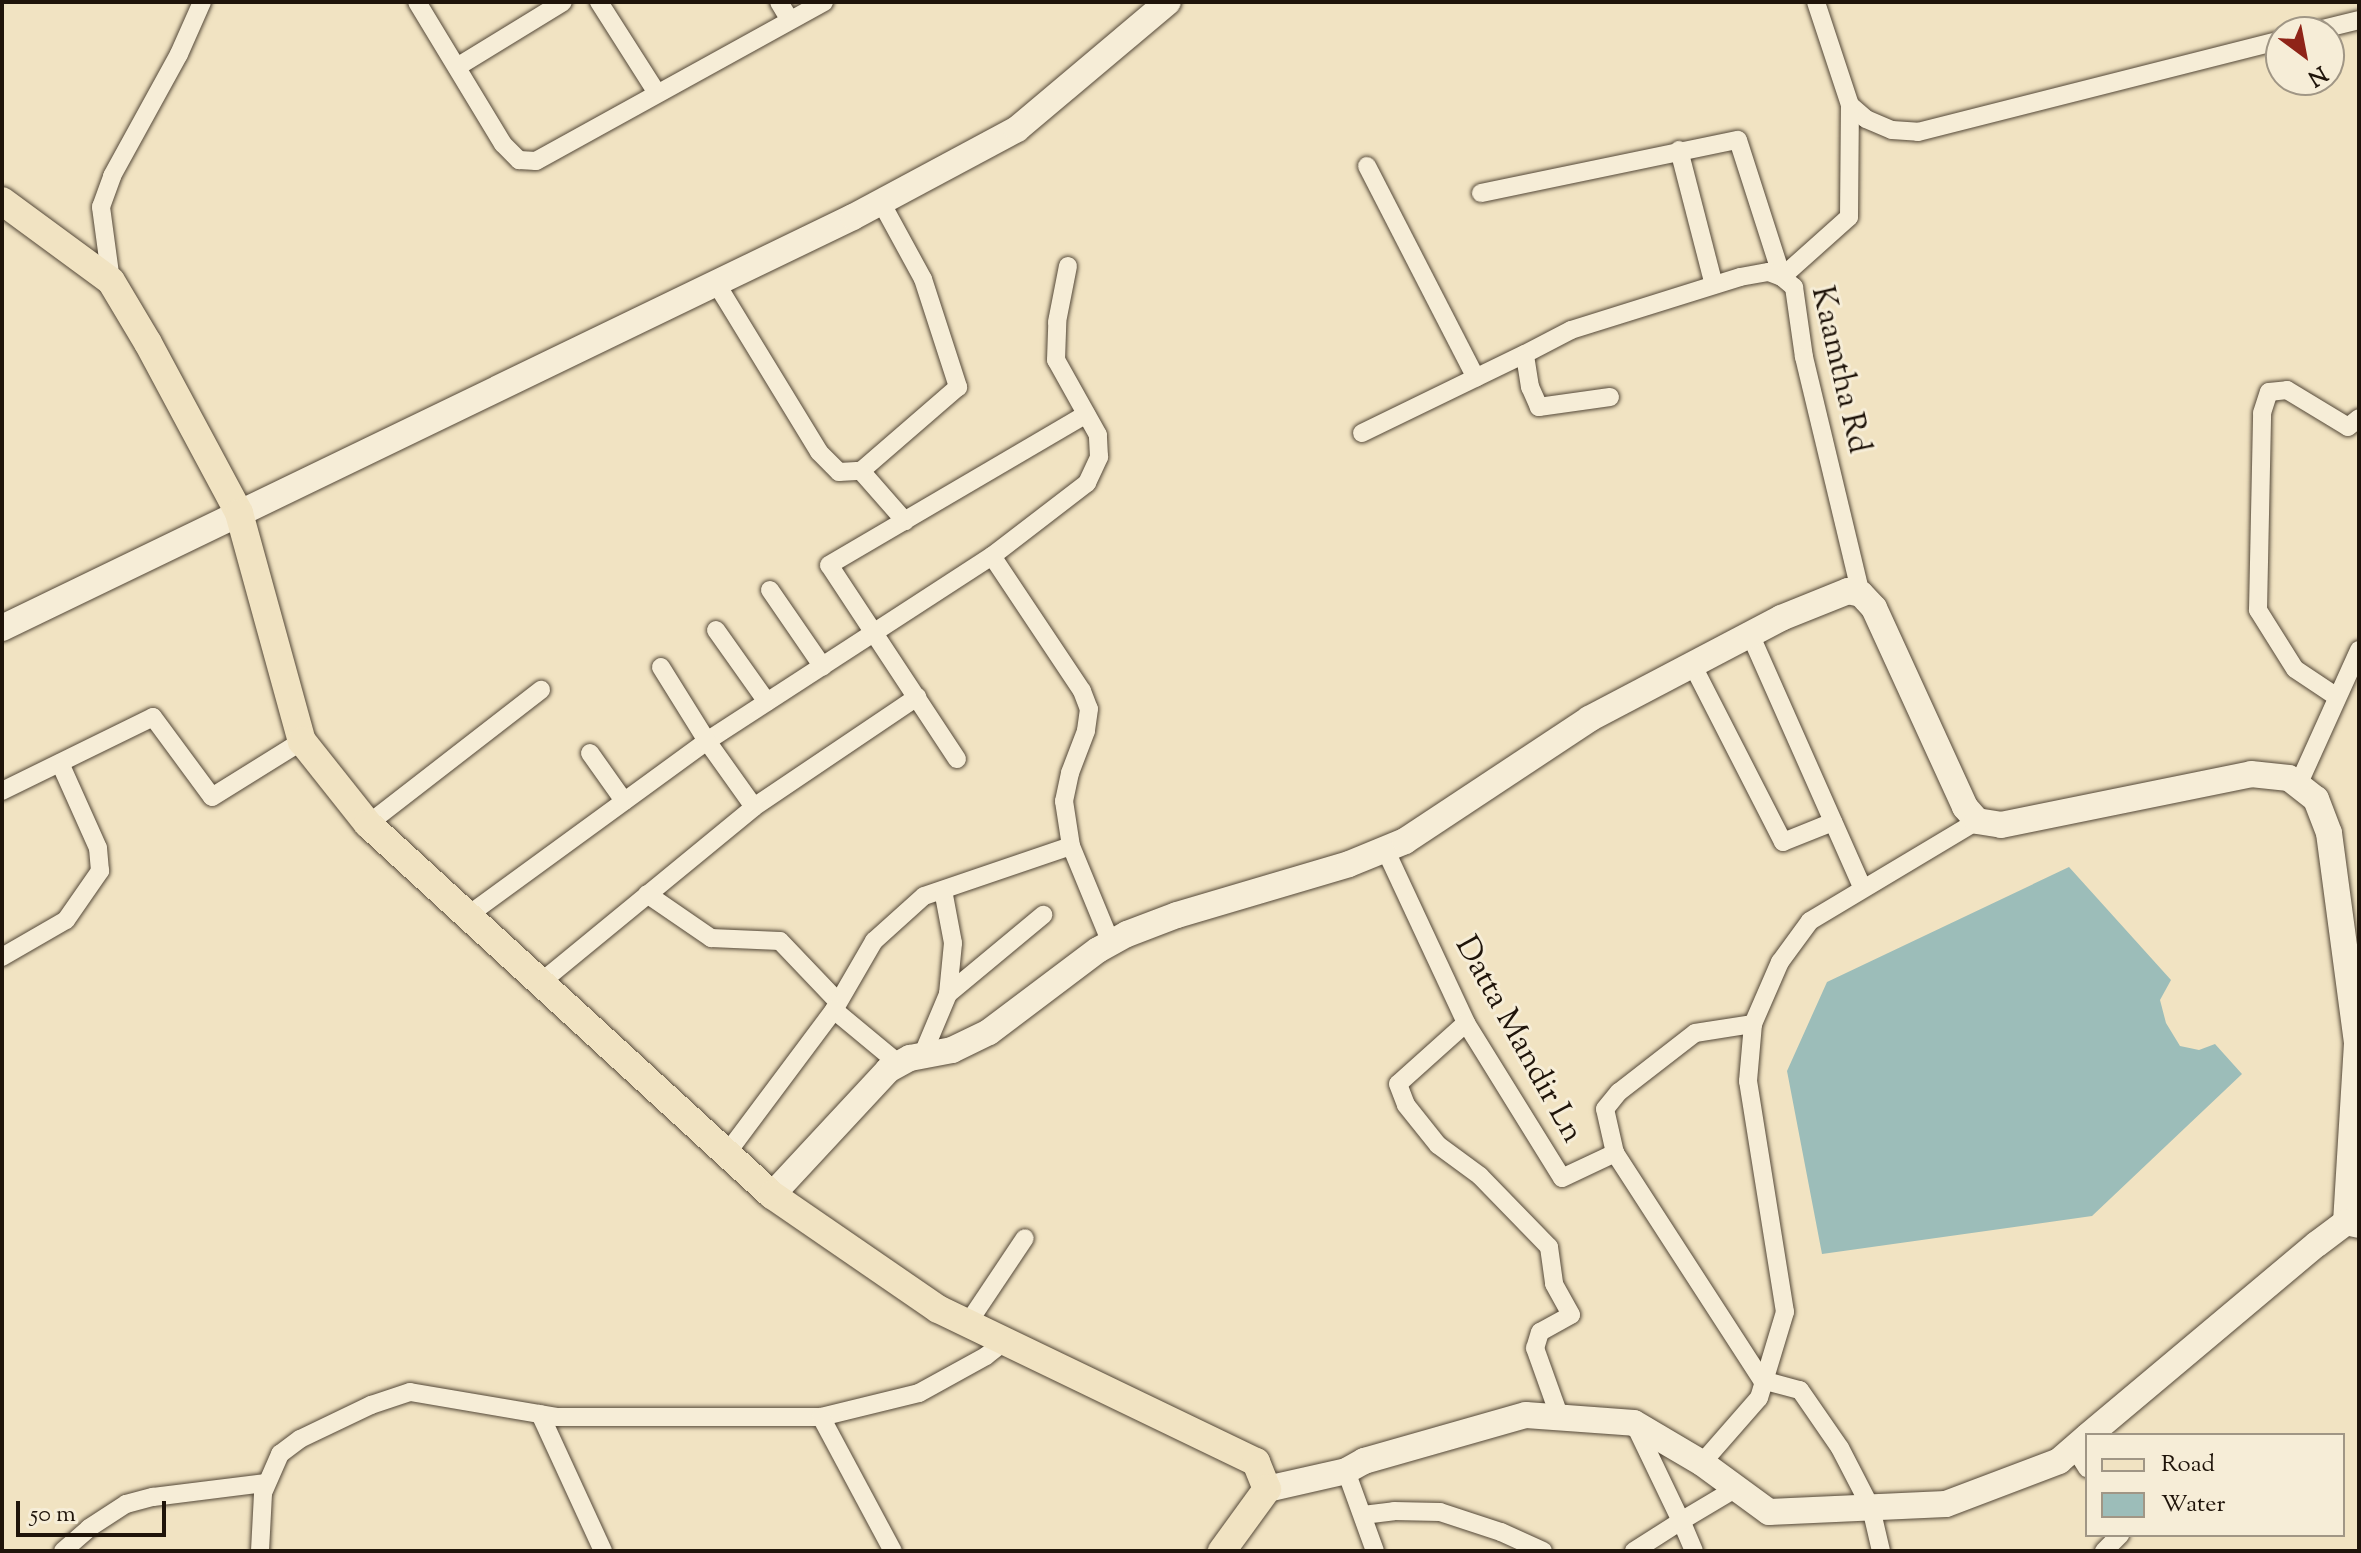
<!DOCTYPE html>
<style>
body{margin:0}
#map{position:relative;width:2361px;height:1553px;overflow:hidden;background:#f1e3c2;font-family:"Sorts Mill Goudy",serif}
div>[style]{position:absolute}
.water>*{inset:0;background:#9cbdb9}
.roads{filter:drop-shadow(0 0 2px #544838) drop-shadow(0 0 2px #544838)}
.street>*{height:18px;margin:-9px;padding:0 9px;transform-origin:9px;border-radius:9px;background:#f6edd7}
.secondary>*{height:26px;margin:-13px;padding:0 13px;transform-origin:13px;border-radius:13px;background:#f6edd7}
.primary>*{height:28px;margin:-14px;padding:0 14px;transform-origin:14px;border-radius:14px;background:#f1e3c2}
span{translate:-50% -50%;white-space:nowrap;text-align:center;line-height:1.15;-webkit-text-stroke:6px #f6edd7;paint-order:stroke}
.street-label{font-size:32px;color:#1f140a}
.frame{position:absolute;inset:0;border:4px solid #1f140a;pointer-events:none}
.legend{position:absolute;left:2085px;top:1433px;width:260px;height:104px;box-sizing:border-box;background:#f6edd7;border:2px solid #a09685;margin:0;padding:10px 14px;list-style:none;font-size:24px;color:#1f140a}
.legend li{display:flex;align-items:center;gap:16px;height:40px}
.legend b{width:40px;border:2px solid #a09685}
.north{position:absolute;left:2265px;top:16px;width:80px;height:80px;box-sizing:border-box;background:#f6edd7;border:2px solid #a09685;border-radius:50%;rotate:148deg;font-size:22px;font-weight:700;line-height:32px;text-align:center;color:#1f140a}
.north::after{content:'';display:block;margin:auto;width:28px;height:36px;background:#8f2418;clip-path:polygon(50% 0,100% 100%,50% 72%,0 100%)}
.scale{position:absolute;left:16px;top:1501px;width:150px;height:36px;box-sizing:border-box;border:4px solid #1f140a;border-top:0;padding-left:10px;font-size:24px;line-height:28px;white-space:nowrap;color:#1f140a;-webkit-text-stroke:6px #f6edd7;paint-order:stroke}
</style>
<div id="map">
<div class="water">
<i style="clip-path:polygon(2069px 867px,2171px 980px,2160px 1000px,2166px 1023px,2180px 1046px,2199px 1050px,2215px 1044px,2242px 1074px,2092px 1216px,1822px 1254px,1787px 1071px,1827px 982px)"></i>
</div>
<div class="roads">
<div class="street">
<i style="left:417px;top:2px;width:166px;rotate:58.8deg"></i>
<i style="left:503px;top:144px;width:23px;rotate:45deg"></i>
<i style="left:519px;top:160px;width:17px;rotate:3deg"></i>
<i style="left:536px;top:161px;width:329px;rotate:-28.9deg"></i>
<i style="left:599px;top:2px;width:108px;rotate:57.5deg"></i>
<i style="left:779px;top:2px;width:21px;rotate:59deg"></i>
<i style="left:2310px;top:32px;width:50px;rotate:-13.8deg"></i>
<i style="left:457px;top:67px;width:124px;rotate:-31.5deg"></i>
<i style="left:1850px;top:105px;width:21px;rotate:41deg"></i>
<i style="left:1866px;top:119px;width:28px;rotate:23deg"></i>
<i style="left:1892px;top:130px;width:26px;rotate:4deg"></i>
<i style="left:1918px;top:132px;width:374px;rotate:-14.2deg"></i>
<i style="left:1679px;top:150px;width:139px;rotate:75.5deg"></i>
<i style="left:1367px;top:166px;width:238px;rotate:62.8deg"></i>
<i style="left:1481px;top:193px;width:262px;rotate:-11.7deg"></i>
<i style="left:1738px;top:140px;width:144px;rotate:72.2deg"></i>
<i style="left:1782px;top:277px;width:16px;rotate:40deg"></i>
<i style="left:1794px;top:287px;width:71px;rotate:81.9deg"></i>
<i style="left:1804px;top:357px;width:244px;rotate:76.5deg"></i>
<i style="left:881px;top:202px;width:88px;rotate:61.4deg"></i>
<i style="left:923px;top:279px;width:114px;rotate:72deg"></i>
<i style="left:958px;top:387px;width:128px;rotate:139.1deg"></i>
<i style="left:861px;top:471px;width:67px;rotate:48.7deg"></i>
<i style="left:111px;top:281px;width:75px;rotate:-97.7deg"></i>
<i style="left:101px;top:207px;width:33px;rotate:-70deg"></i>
<i style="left:112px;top:176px;width:139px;rotate:-61.2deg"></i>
<i style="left:179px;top:54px;width:57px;rotate:-66.1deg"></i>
<i style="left:716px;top:283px;width:198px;rotate:58.6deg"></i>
<i style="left:819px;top:452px;width:28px;rotate:45deg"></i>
<i style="left:839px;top:472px;width:22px;rotate:-3deg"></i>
<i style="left:1610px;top:397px;width:72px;rotate:172deg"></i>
<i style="left:1539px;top:407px;width:22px;rotate:-114deg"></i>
<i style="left:1530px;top:387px;width:33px;rotate:-99deg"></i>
<i style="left:1525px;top:354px;width:52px;rotate:-27.6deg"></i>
<i style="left:1571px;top:330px;width:177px;rotate:-17.4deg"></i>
<i style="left:1740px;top:277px;width:29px;rotate:-10deg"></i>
<i style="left:1769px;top:272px;width:14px;rotate:21deg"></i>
<i style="left:1782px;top:277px;width:90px;rotate:-41.8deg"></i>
<i style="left:1849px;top:217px;width:112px;rotate:-89.5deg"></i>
<i style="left:1850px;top:105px;width:108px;rotate:-108.3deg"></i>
<i style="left:1362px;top:433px;width:181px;rotate:-25.9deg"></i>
<i style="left:992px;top:556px;width:162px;rotate:56.3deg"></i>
<i style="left:1082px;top:691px;width:19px;rotate:69deg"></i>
<i style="left:1089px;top:709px;width:22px;rotate:98deg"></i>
<i style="left:1086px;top:731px;width:45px;rotate:110.9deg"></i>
<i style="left:1070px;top:773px;width:29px;rotate:102deg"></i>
<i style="left:1064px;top:801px;width:46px;rotate:81.2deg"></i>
<i style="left:1071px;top:846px;width:105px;rotate:67.6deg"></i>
<i style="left:770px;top:590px;width:93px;rotate:55.5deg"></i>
<i style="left:716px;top:630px;width:88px;rotate:54.7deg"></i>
<i style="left:1750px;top:634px;width:277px;rotate:66.1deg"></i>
<i style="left:1692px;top:664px;width:200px;rotate:62.9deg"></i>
<i style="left:1783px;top:842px;width:54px;rotate:-21.8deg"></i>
<i style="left:2337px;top:697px;width:50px;rotate:-146.3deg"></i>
<i style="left:2295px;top:669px;width:70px;rotate:-122.1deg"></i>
<i style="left:2258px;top:610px;width:197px;rotate:-88.8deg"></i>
<i style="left:2262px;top:413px;width:22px;rotate:-72deg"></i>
<i style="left:2269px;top:392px;width:18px;rotate:-6deg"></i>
<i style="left:2287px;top:390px;width:71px;rotate:31.2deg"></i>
<i style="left:2348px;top:427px;width:14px;rotate:-39deg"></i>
<i style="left:590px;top:753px;width:59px;rotate:54.7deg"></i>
<i style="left:957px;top:759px;width:232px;rotate:-123.4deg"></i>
<i style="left:829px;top:565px;width:298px;rotate:-30.4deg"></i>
<i style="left:2299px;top:783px;width:146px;rotate:-65.7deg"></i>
<i style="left:2px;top:791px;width:168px;rotate:-26.1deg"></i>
<i style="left:153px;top:717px;width:99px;rotate:53.6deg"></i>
<i style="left:212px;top:797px;width:106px;rotate:-31.9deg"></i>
<i style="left:754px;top:807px;width:197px;rotate:-34deg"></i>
<i style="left:368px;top:824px;width:219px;rotate:-37.8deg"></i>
<i style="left:1385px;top:849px;width:192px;rotate:65deg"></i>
<i style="left:1466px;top:1023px;width:182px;rotate:58.2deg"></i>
<i style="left:1562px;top:1178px;width:59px;rotate:-25.3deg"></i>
<i style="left:1615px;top:1153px;width:270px;rotate:57.1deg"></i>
<i style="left:1762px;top:1380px;width:39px;rotate:15deg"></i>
<i style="left:1800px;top:1390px;width:70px;rotate:55.4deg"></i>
<i style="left:1840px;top:1448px;width:68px;rotate:62.7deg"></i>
<i style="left:1871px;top:1508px;width:44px;rotate:76.9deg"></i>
<i style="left:943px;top:890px;width:54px;rotate:79.3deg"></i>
<i style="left:953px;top:943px;width:51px;rotate:95.6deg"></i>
<i style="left:647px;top:894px;width:78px;rotate:34.5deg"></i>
<i style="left:711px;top:938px;width:69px;rotate:2.5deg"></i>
<i style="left:780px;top:941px;width:84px;rotate:46.4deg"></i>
<i style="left:467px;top:916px;width:297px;rotate:-36.1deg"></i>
<i style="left:707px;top:741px;width:340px;rotate:-33deg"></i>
<i style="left:992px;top:556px;width:120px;rotate:-37.5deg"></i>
<i style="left:1087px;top:483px;width:29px;rotate:-65deg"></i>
<i style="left:1099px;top:457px;width:22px;rotate:-93deg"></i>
<i style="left:1098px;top:435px;width:86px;rotate:-119.2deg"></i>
<i style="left:1056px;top:360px;width:38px;rotate:-88deg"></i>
<i style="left:1057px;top:322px;width:57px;rotate:-78.9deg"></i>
<i style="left:2px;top:957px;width:74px;rotate:-30deg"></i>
<i style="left:66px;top:920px;width:60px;rotate:-55.2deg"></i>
<i style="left:100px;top:871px;width:23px;rotate:-95deg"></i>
<i style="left:98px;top:848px;width:93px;rotate:-114.1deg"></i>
<i style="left:540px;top:983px;width:277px;rotate:-39.4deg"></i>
<i style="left:754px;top:807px;width:81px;rotate:-125.5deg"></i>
<i style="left:707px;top:741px;width:87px;rotate:-121.9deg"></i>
<i style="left:834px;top:1010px;width:80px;rotate:-59.9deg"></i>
<i style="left:874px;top:941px;width:67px;rotate:-42deg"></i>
<i style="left:924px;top:896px;width:155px;rotate:-18.8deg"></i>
<i style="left:1466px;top:1023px;width:91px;rotate:138.1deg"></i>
<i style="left:1398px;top:1084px;width:22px;rotate:69deg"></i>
<i style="left:1406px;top:1105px;width:51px;rotate:51.3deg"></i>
<i style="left:1438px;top:1145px;width:52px;rotate:36.4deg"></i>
<i style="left:1480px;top:1176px;width:99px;rotate:45.8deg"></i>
<i style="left:1549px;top:1247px;width:37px;rotate:82deg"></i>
<i style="left:1554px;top:1284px;width:35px;rotate:61deg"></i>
<i style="left:1571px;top:1315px;width:35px;rotate:151deg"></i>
<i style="left:1540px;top:1332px;width:17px;rotate:107deg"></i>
<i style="left:1535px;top:1348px;width:74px;rotate:70.3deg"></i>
<i style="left:922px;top:1056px;width:67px;rotate:-67.2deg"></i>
<i style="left:948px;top:994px;width:124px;rotate:-39.7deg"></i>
<i style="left:727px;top:1153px;width:179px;rotate:-53.2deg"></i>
<i style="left:834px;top:1010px;width:85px;rotate:39.7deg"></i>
<i style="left:1615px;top:1153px;width:45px;rotate:-102.8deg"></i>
<i style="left:1605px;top:1109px;width:22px;rotate:-51deg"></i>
<i style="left:1619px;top:1092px;width:96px;rotate:-37.8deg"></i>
<i style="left:1695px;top:1033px;width:59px;rotate:-8.8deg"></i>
<i style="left:968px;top:1323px;width:102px;rotate:-56.2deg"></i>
<i style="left:540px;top:1414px;width:151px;rotate:65.3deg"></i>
<i style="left:821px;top:1417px;width:101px;rotate:-13.8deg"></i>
<i style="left:919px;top:1393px;width:77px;rotate:-28.9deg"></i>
<i style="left:986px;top:1356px;width:24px;rotate:-38deg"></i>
<i style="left:1634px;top:1423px;width:109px;rotate:64.4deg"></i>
<i style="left:1681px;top:1521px;width:56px;rotate:147.4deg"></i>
<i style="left:2074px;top:1447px;width:25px;rotate:58deg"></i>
<i style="left:1702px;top:1463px;width:86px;rotate:-48.8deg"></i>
<i style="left:1759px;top:1398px;width:90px;rotate:-73.2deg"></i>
<i style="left:1785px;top:1312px;width:234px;rotate:-99.1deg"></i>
<i style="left:1748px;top:1081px;width:57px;rotate:-85deg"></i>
<i style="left:1753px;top:1024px;width:68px;rotate:-66.5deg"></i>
<i style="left:1780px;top:962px;width:51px;rotate:-53.8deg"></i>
<i style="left:1810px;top:921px;width:195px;rotate:-30.9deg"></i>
<i style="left:1346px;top:1471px;width:85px;rotate:70.1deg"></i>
<i style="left:1363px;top:1515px;width:31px;rotate:-7deg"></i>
<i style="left:1394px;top:1511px;width:46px;rotate:1.2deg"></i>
<i style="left:1440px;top:1512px;width:64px;rotate:18.2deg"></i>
<i style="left:1501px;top:1532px;width:46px;rotate:24.3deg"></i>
<i style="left:63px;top:1551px;width:35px;rotate:-41deg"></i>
<i style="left:89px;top:1528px;width:44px;rotate:-33deg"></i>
<i style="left:126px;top:1504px;width:28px;rotate:-15deg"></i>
<i style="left:153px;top:1497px;width:114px;rotate:-7.1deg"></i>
<i style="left:260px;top:1551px;width:58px;rotate:-87deg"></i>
<i style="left:263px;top:1493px;width:43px;rotate:-66.4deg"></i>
<i style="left:280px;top:1454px;width:25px;rotate:-37deg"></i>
<i style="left:300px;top:1439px;width:79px;rotate:-25.6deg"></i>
<i style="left:371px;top:1405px;width:41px;rotate:-18.4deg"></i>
<i style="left:410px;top:1392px;width:150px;rotate:9.6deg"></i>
<i style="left:558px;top:1417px;width:263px"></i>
<i style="left:821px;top:1417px;width:152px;rotate:61.8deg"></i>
<i style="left:1694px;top:1551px;width:33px;rotate:-113deg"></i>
<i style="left:1681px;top:1521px;width:63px;rotate:-30.7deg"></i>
<i style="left:2104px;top:1551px;width:23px;rotate:-45deg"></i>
</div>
<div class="secondary">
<i style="left:2px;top:628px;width:945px;rotate:-25.78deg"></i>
<i style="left:853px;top:217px;width:186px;rotate:-28.2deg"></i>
<i style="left:1017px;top:129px;width:197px;rotate:-40.1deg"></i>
<i style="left:772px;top:1195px;width:171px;rotate:-47.1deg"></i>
<i style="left:888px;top:1070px;width:25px;rotate:-29deg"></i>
<i style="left:910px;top:1058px;width:43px;rotate:-10.8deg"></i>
<i style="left:952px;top:1050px;width:41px;rotate:-25.9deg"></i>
<i style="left:989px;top:1032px;width:136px;rotate:-37deg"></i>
<i style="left:1098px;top:950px;width:33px;rotate:-29deg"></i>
<i style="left:1127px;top:934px;width:53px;rotate:-20.8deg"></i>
<i style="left:1177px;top:915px;width:179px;rotate:-16.5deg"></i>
<i style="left:1349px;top:864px;width:61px;rotate:-22.3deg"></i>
<i style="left:1405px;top:841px;width:221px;rotate:-33.5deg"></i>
<i style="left:1589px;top:719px;width:217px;rotate:-27.7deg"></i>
<i style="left:1781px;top:618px;width:72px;rotate:-21.9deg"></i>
<i style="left:1848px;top:591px;width:13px;rotate:13deg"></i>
<i style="left:1861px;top:594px;width:19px;rotate:47deg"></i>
<i style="left:1874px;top:608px;width:219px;rotate:65.4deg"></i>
<i style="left:1965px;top:807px;width:18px;rotate:49deg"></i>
<i style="left:1977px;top:821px;width:24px;rotate:9deg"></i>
<i style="left:2001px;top:825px;width:255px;rotate:-11.5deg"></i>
<i style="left:2251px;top:774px;width:38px;rotate:6deg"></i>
<i style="left:2289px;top:778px;width:34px;rotate:38deg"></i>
<i style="left:2316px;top:799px;width:36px;rotate:69deg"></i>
<i style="left:2329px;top:833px;width:212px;rotate:82.4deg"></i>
<i style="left:2357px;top:1043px;width:179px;rotate:93.5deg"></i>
<i style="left:2089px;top:1435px;width:297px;rotate:-40deg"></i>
<i style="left:2317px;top:1244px;width:36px;rotate:-37deg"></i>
<i style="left:2346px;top:1222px;width:13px;rotate:13deg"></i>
<i style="left:1267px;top:1489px;width:81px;rotate:-12.8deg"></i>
<i style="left:1346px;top:1471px;width:21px;rotate:-29deg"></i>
<i style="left:1364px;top:1461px;width:168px;rotate:-15.9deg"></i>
<i style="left:1526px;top:1415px;width:108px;rotate:4.2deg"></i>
<i style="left:1634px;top:1423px;width:79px;rotate:30.5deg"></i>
<i style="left:1702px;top:1463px;width:83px;rotate:36.2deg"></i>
<i style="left:1769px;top:1512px;width:177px;rotate:-2.6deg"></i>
<i style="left:1946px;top:1504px;width:121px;rotate:-20.8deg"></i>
<i style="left:2059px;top:1461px;width:37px;rotate:-41deg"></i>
</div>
<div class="primary">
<i style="left:2px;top:201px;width:135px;rotate:36.3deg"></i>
<i style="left:111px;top:281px;width:72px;rotate:59.2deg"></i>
<i style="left:148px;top:343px;width:193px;rotate:61.8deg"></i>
<i style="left:239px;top:513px;width:237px;rotate:74.6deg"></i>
<i style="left:302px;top:741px;width:106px;rotate:51.5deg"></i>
<i style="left:368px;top:824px;width:549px;rotate:42.56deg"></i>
<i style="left:772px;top:1195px;width:201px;rotate:34.5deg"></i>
<i style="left:938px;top:1309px;width:353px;rotate:25.7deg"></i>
<i style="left:1256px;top:1462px;width:29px;rotate:68deg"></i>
<i style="left:1267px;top:1489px;width:77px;rotate:126deg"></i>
</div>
</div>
<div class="street-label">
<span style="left:1839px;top:370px;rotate:77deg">Kaamtha Rd</span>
<span style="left:1518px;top:1040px;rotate:61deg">Datta Mandir Ln</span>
</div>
<div class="frame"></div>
<ul class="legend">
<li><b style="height:10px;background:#f1e3c2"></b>Road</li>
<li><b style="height:22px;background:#9cbdb9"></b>Water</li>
</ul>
<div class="north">N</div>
<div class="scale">50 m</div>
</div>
